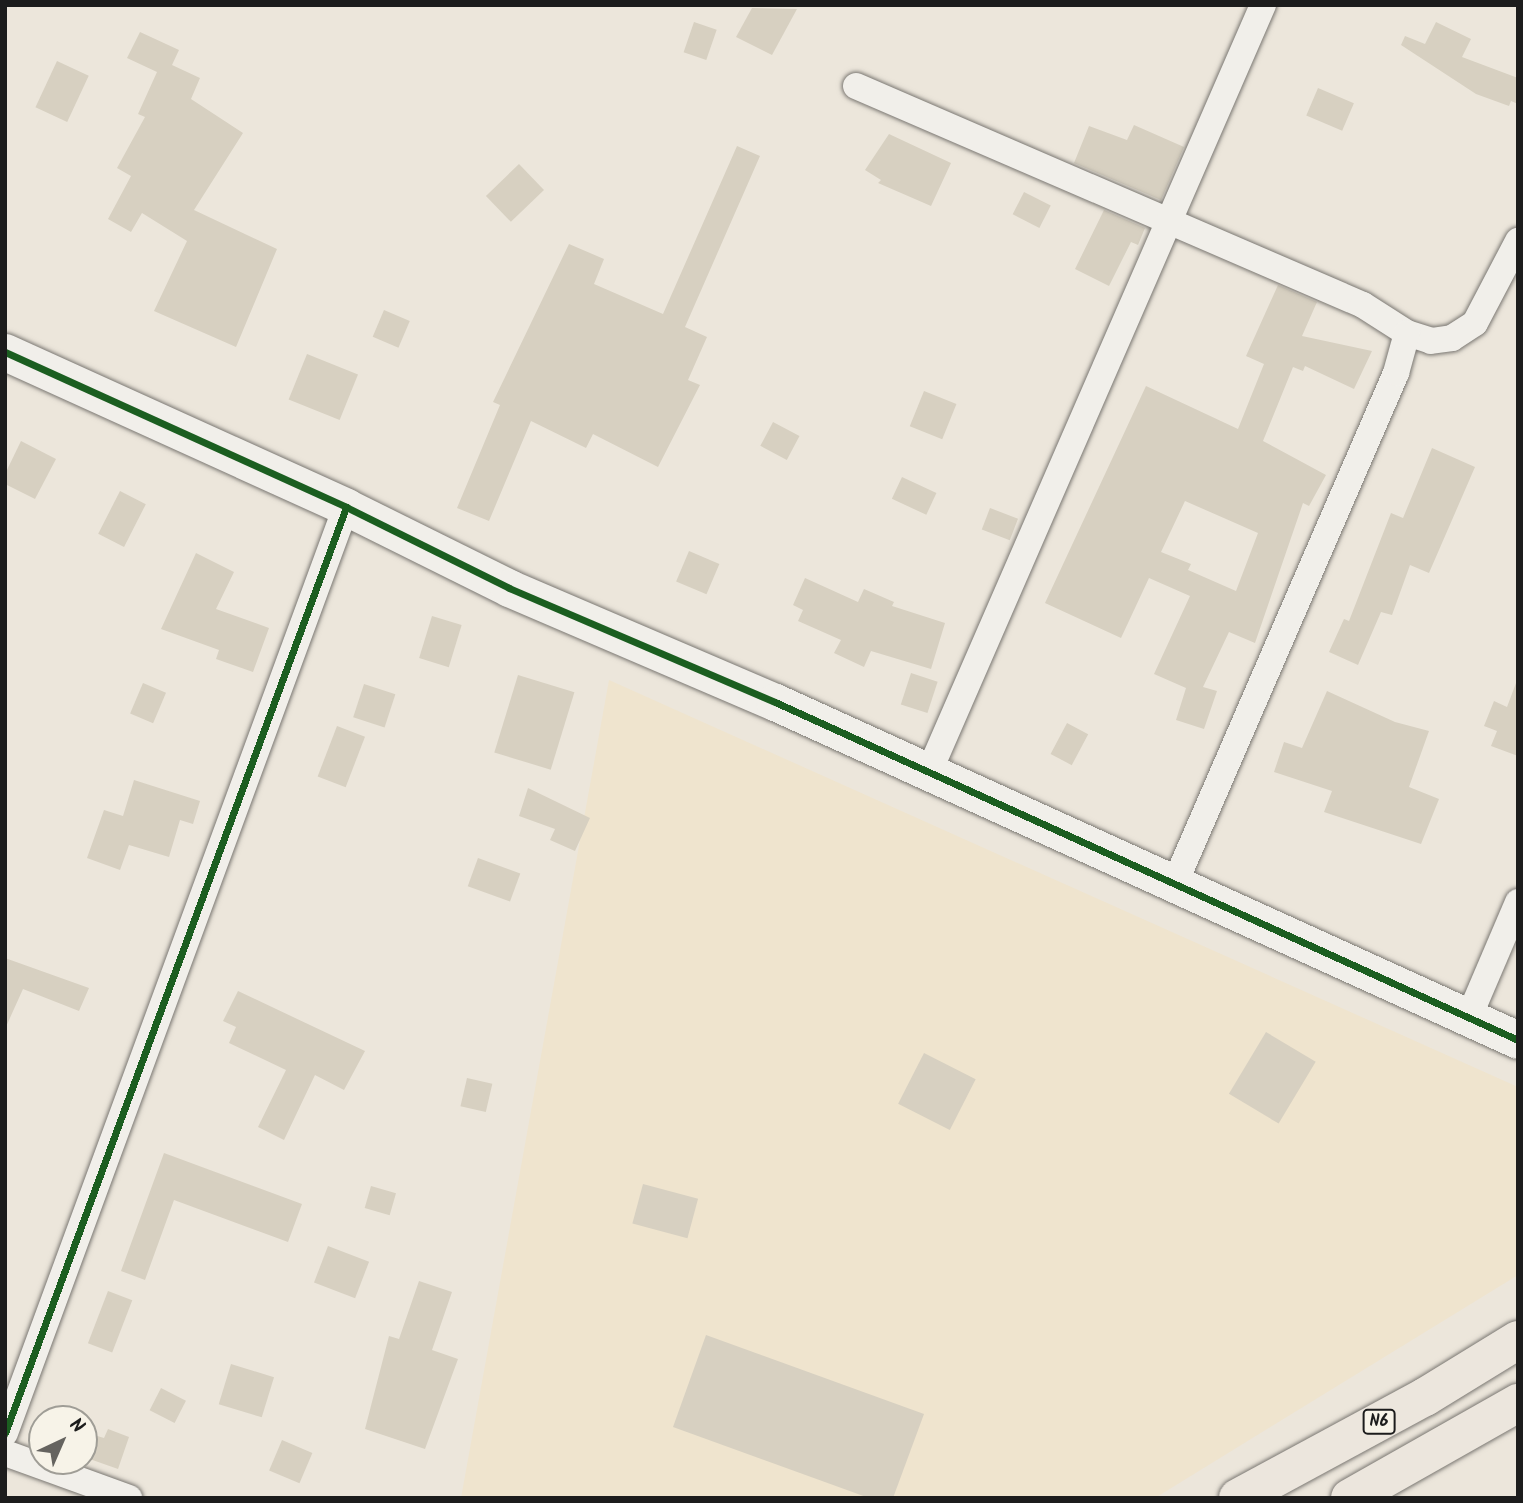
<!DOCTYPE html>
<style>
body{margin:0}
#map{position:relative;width:1523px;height:1503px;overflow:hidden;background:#ece6db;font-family:Kalam,sans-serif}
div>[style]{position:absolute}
.built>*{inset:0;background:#efe4ce}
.building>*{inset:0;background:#d7d0c1;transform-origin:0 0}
.roads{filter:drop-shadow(0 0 2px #7a7772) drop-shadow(0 0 2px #7a7772)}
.street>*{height:26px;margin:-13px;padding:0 13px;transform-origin:13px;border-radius:13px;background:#f1efea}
.secondary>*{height:37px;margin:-18.5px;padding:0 18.5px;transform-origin:18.5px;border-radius:18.5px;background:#f1efea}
.highway>*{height:38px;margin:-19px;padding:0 19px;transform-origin:19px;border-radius:19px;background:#ece6dd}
.cycleway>*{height:7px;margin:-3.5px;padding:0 3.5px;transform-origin:3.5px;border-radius:3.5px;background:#1b5e20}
span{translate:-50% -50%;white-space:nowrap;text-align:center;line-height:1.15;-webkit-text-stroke:6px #f7f3e8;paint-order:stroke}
.shield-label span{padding:2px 5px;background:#f7f3e8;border:2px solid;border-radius:5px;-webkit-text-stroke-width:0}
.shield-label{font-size:16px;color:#1c1c1c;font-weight:700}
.frame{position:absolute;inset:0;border:7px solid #1c1c1c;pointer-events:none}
.north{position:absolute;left:28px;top:1405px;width:70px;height:70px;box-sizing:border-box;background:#f7f3e8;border:2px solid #9f9d96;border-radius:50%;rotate:44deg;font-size:19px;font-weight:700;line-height:28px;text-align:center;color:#1c1c1c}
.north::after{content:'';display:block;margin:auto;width:24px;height:32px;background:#65635f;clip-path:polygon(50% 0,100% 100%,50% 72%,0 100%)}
</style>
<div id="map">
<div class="built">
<i style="clip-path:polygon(609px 680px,1518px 1087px,1518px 1275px,1155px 1498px,461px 1498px)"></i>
</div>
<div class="building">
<i style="clip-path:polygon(752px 8px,797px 9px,772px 55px,736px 37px)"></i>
<i style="left:694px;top:22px;width:24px;height:32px;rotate:19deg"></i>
<i style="clip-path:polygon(1436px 22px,1471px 39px,1462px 57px,1518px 78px,1518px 104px,1511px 101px,1509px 106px,1476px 94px,1401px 45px,1405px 36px,1425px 44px)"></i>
<i style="clip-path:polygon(140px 32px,179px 50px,172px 65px,200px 78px,191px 99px,243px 133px,194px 210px,277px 249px,236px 347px,154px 311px,187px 241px,142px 213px,131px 232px,108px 219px,131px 176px,117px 168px,145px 117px,138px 114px,157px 72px,127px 58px)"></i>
<i style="left:57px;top:61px;width:35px;height:51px;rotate:25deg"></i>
<i style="left:1318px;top:88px;width:39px;height:30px;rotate:23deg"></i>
<i style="clip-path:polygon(1134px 125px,1184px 147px,1161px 200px,1074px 163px,1089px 126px,1127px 140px)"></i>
<i style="clip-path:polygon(889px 134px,951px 163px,931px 206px,878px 183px,881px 180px,865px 170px)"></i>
<i style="clip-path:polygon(737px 146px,760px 156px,685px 327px,707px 337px,688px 380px,700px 385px,658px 467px,593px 434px,586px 448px,531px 421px,489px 521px,457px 508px,500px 405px,493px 402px,569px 244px,604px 259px,594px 284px,663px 314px)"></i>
<i style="left:519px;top:164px;width:36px;height:46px;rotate:46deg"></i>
<i style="left:1024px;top:192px;width:30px;height:25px;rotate:27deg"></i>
<i style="clip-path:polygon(1104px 210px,1145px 228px,1138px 245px,1131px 242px,1109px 286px,1075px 269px)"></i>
<i style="clip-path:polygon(evenodd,1278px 285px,1317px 302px,1302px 336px,1372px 351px,1354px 389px,1305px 366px,1303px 371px,1293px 367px,1263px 441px,1326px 475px,1309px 506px,1303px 503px,1255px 643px,1229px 632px,1203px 687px,1217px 691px,1204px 729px,1176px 720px,1186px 688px,1154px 674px,1190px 596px,1149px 578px,1121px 638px,1045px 603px,1146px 386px,1238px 429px,1264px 364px,1246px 356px,1278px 285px,1185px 501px,1258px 533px,1236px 591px,1188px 570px,1191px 564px,1161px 552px,1185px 501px)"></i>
<i style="left:384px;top:310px;width:28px;height:29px;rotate:23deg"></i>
<i style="left:307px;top:354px;width:55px;height:49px;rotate:22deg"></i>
<i style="left:924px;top:391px;width:35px;height:38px;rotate:22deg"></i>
<i style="left:773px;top:422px;width:30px;height:27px;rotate:28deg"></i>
<i style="clip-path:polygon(21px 441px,56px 459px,35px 499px,5px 484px,5px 474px)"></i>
<i style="clip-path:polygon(1432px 448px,1475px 467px,1429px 573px,1410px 565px,1392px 615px,1381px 612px,1358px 665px,1329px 652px,1344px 619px,1349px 621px,1391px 513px,1403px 518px)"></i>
<i style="left:902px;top:477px;width:38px;height:24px;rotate:25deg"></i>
<i style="left:120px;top:491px;width:29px;height:48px;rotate:27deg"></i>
<i style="left:990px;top:508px;width:30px;height:23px;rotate:21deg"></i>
<i style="left:689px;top:551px;width:33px;height:33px;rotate:23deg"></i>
<i style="clip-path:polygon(196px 553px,234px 572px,216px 609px,269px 628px,253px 672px,216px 659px,219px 650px,161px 629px)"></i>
<i style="clip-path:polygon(805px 578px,858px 602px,864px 589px,894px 602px,892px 606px,945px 623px,931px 669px,871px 651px,864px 667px,834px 653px,841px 640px,798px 621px,803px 610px,793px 605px)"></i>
<i style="left:432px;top:616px;width:31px;height:44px;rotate:17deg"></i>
<i style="left:911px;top:673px;width:28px;height:33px;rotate:18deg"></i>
<i style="left:518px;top:675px;width:59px;height:81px;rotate:17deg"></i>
<i style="left:143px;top:683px;width:25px;height:33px;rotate:23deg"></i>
<i style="clip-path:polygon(1516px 683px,1518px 683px,1518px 756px,1491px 746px,1497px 731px,1484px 726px,1494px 701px,1507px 707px)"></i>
<i style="left:364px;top:684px;width:33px;height:35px;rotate:18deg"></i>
<i style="clip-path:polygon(1327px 691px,1395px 722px,1429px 731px,1409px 787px,1439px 799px,1421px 844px,1324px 812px,1332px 791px,1274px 772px,1284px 742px,1302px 748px)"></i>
<i style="left:1067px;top:723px;width:24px;height:35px;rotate:28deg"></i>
<i style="left:337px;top:726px;width:30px;height:54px;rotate:21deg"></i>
<i style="clip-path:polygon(134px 780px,200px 801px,193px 824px,180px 820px,169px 857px,129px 845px,120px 870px,87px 858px,104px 810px,123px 816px)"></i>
<i style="clip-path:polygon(528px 788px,590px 818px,575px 851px,550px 840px,555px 829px,519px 816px)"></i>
<i style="left:478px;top:858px;width:45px;height:30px;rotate:20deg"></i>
<i style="clip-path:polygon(5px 958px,89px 988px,79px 1011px,23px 989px,5px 1029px)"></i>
<i style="clip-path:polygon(238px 991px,365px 1051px,344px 1090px,315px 1075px,284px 1140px,258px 1127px,286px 1070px,229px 1043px,236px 1027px,223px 1021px)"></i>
<i style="left:1266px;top:1032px;width:58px;height:72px;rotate:31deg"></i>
<i style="left:924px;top:1053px;width:58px;height:57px;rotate:27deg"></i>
<i style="left:467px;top:1078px;width:26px;height:29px;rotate:13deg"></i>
<i style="clip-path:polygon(164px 1153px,302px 1204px,288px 1242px,174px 1200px,145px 1280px,121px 1271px)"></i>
<i style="left:643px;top:1184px;width:57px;height:41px;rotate:15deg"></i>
<i style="left:371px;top:1186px;width:26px;height:23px;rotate:16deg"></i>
<i style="left:328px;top:1246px;width:44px;height:39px;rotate:21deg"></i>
<i style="clip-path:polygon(419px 1281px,452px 1292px,432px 1350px,458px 1359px,425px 1449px,365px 1429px,389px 1336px,399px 1339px)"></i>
<i style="left:108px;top:1291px;width:26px;height:56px;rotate:21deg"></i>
<i style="clip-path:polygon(706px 1335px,924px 1414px,893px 1498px,869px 1498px,673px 1427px)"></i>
<i style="left:231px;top:1364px;width:45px;height:42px;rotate:17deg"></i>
<i style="left:161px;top:1388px;width:28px;height:25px;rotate:27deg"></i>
<i style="clip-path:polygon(108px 1429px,129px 1437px,118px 1469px,84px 1457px,84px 1432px,104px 1438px)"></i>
<i style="left:282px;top:1440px;width:33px;height:33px;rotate:23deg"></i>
</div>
<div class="roads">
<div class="street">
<i style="left:856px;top:86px;width:552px;rotate:23.36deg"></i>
<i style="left:1363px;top:305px;width:52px;rotate:32.5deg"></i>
<i style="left:1407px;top:333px;width:25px;rotate:18deg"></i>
<i style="left:1431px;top:341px;width:21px;rotate:-8deg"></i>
<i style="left:1452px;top:338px;width:27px;rotate:-33deg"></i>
<i style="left:1475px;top:323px;width:93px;rotate:-62.3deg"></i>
<i style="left:929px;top:772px;width:837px;rotate:-66.47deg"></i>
<i style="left:1175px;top:883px;width:556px;rotate:-66.57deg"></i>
<i style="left:1396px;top:373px;width:41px;rotate:-74.6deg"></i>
<i style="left:1469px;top:1017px;width:125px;rotate:-66.9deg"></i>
<i style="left:5px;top:1433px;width:987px;rotate:-69.78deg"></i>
<i style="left:5px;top:1453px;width:132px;rotate:19.9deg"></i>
</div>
<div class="secondary">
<i style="left:5px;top:352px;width:375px;rotate:24.4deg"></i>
<i style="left:346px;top:507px;width:182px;rotate:26.4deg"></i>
<i style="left:509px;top:588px;width:289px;rotate:23.2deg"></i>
<i style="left:775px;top:702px;width:816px;rotate:24.46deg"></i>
</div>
<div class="highway">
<i style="left:1238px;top:1498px;width:213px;rotate:-28.4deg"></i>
<i style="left:1425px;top:1397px;width:109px;rotate:-31.5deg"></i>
<i style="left:1350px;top:1498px;width:193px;rotate:-29.5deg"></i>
</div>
</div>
<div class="cycleway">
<i style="left:5px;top:352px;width:375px;rotate:24.4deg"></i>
<i style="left:346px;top:507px;width:182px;rotate:26.4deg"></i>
<i style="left:509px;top:588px;width:289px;rotate:23.2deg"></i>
<i style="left:775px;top:702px;width:816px;rotate:24.46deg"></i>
<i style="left:5px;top:1433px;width:987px;rotate:-69.78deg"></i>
</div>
<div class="shield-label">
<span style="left:1379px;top:1422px">N6</span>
</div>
<div class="frame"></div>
<div class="north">N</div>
</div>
